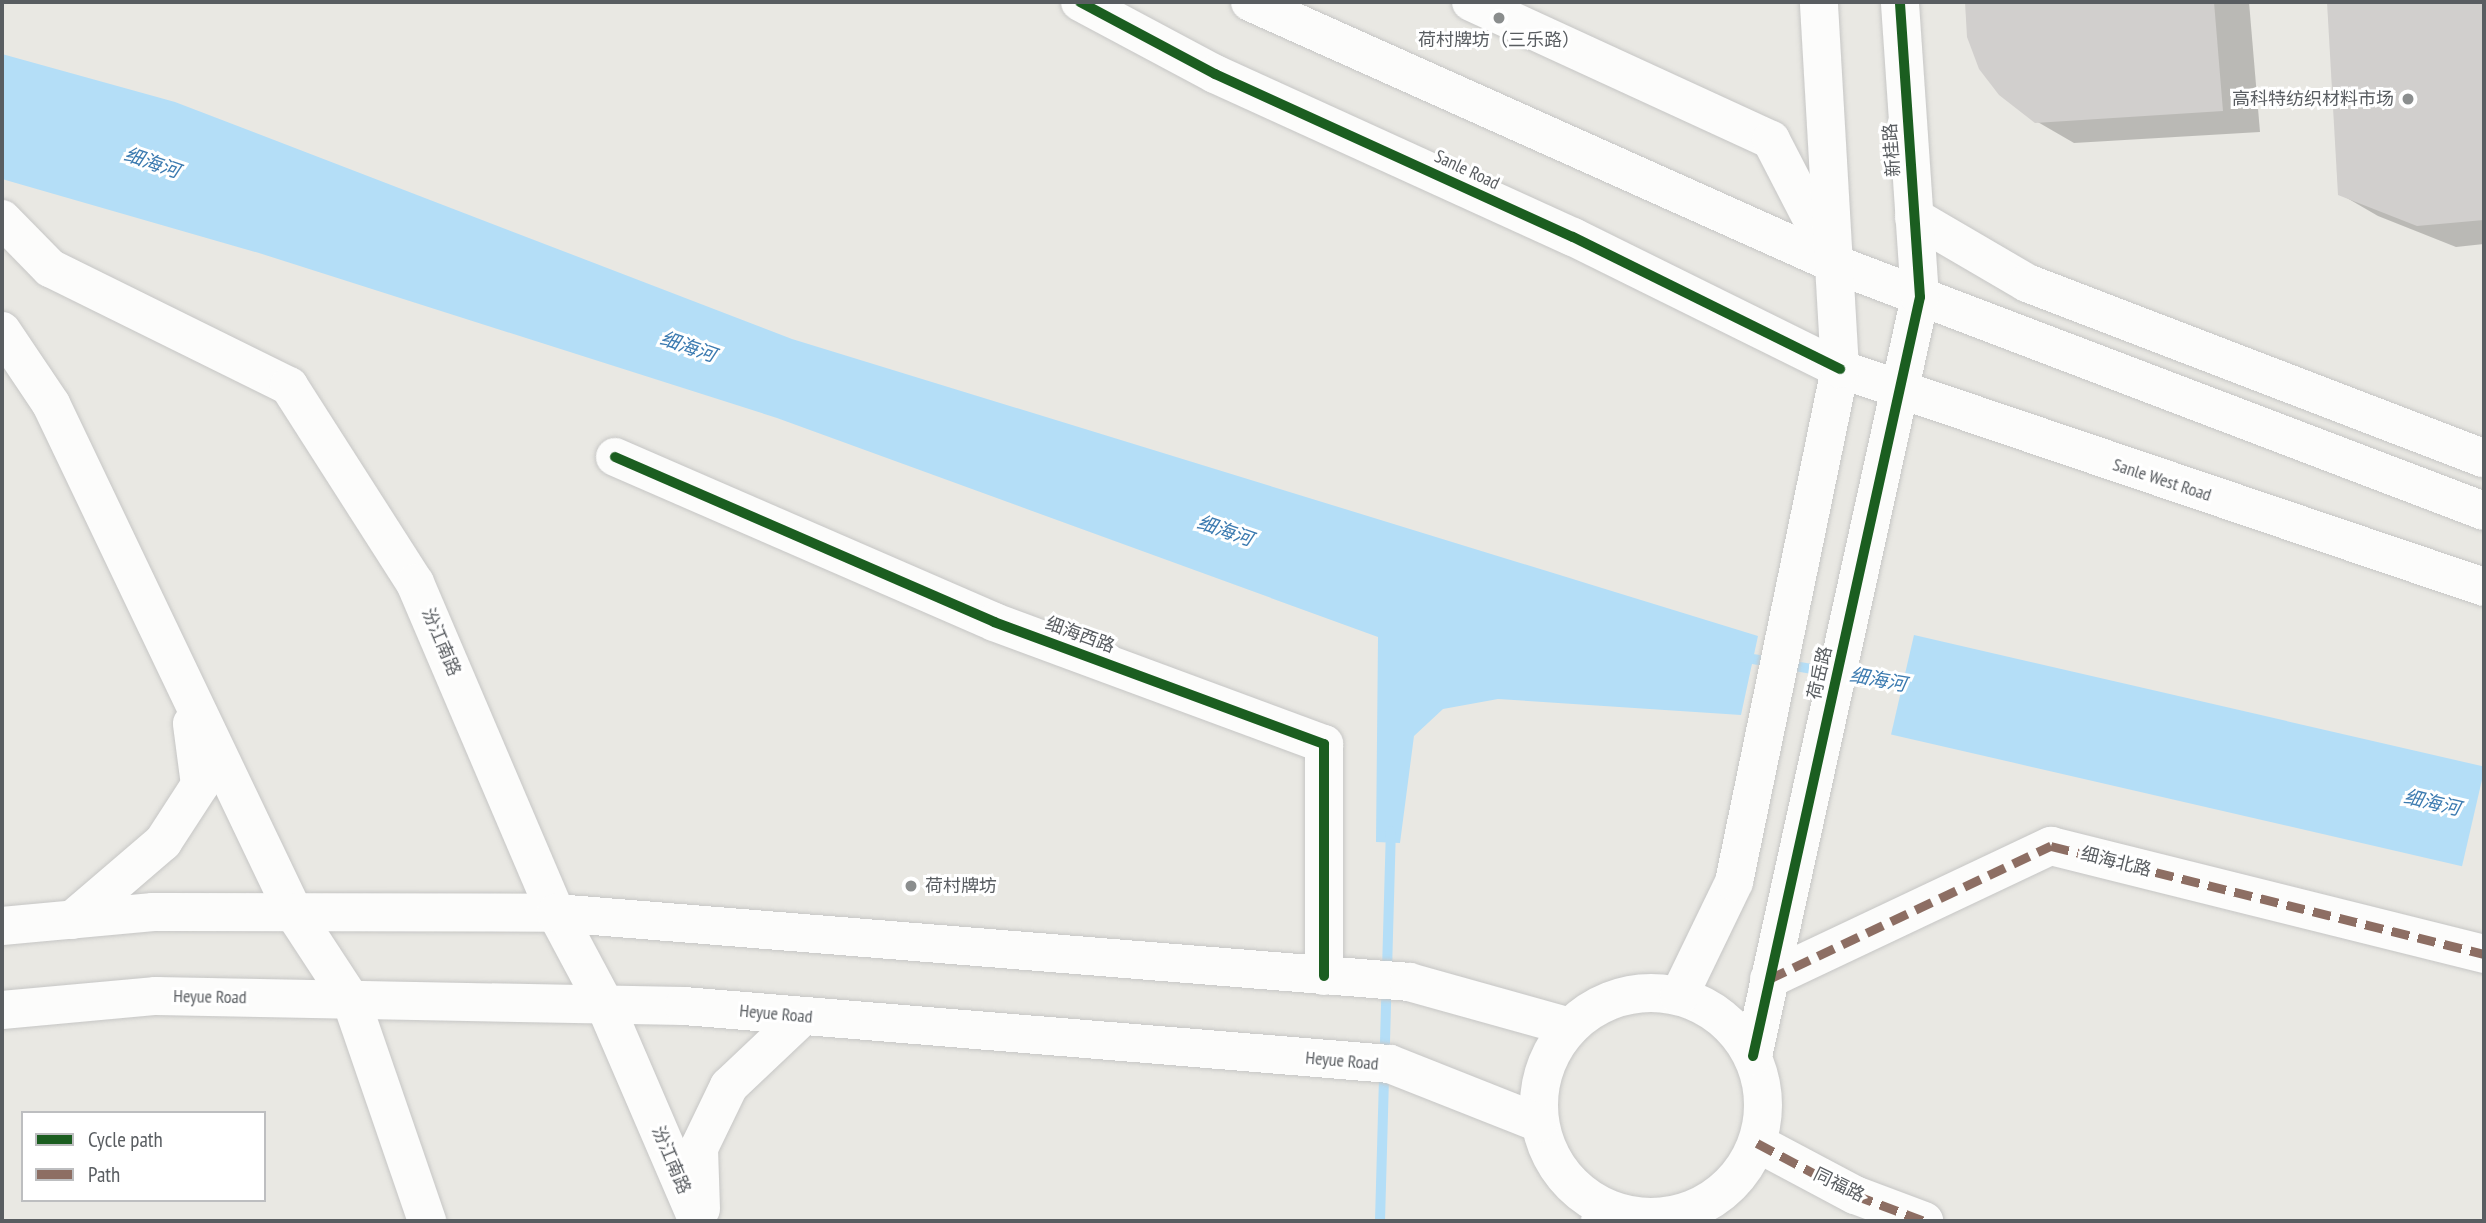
<!DOCTYPE html>
<meta charset="utf-8">
<style>
body{margin:0}
#map{position:relative;width:2486px;height:1223px;overflow:hidden;background:#e9e8e3;font-family:"PT Sans Narrow","Noto Sans SC",sans-serif}
div>[style]{position:absolute}
.water>*{inset:0;background:#b4def7;transform-origin:0 0}
.shadow>*{inset:0;background:#0003}
.stream>*{height:10px;margin:-5px;padding:0 5px;transform-origin:5px;border-radius:5px;background:#b4def7}
.building>*{inset:0;background:#d1cfcd}
.roads{filter:drop-shadow(0 0 2px #c6c6c5) drop-shadow(0 0 2px #c6c6c5)}
.street>*{height:38px;margin:-19px;padding:0 19px;transform-origin:19px;border-radius:19px;background:#fcfcfb}
.secondary>*{height:38px;margin:-19px;padding:0 19px;transform-origin:19px;border-radius:19px;background:#fcfcfb}
.secondary>.ring{margin:-19px;padding:0;box-sizing:content-box;background:none;border:38px solid #fcfcfb;border-radius:50%}
.quiet>*{height:9px;margin-top:-4.5px;transform-origin:0;background:repeating-linear-gradient(90deg,#8d6e63 0 18px,transparent 0 27px)}
.cycleway>*{height:10px;margin:-5px;padding:0 5px;transform-origin:5px;border-radius:5px;background:#1b5e20}
.dots>*{width:19px;height:19px;translate:-50% -50%;box-sizing:border-box;border:4px solid #fff;border-radius:50%}
span{translate:-50% -50%;white-space:nowrap;text-align:center;line-height:1.15;-webkit-text-stroke:6px #fff;paint-order:stroke}
.poi-label{font-size:18px;color:#595d61}
.right{translate:-100% -50%;text-align:right}
.left{translate:0 -50%;text-align:left}
.street-label{font-size:18px;color:#595d61}
.water-label{font-size:19px;color:#3b7ab0;font-style:italic}
.frame{position:absolute;inset:0;border:4px solid #595d61;pointer-events:none}
.legend{position:absolute;left:21px;top:1111px;width:245px;height:91px;box-sizing:border-box;background:#fff;border:2px solid #bdbec0;margin:0;padding:9px 12px;list-style:none;font-size:21px;color:#595d61}
.legend li{display:flex;align-items:center;gap:14px;height:35px}
.legend b{width:35px;border:2px solid #bdbec0}
</style>
<div id="map">
<div class="water">
<i style="clip-path:polygon(2px 54px,175px 102px,792px 339px,1758px 636px,1741px 715px,1498px 699px,1443px 709px,1414px 736px,1400px 843px,1376px 842px,1378px 637px,777px 418px,259px 253px,2px 179px)"></i>
<i style="left:1914px;top:635px;width:586px;height:102px;rotate:13deg"></i>
</div>
<div class="shadow">
<i style="clip-path:polygon(1967px 2px,2249px 2px,2260px 132px,2074px 143px,2036px 121px,1969px 36px)"></i>
<i style="clip-path:polygon(2328px 2px,2484px 2px,2484px 244px,2456px 247px,2378px 216px,2340px 194px)"></i>
</div>
<div class="stream">
<i style="left:1741px;top:657px;width:180px;rotate:9.6deg"></i>
<i style="left:1380px;top:1221px;width:390px;rotate:-88.4deg"></i>
</div>
<div class="building">
<i style="clip-path:polygon(1965px 2px,2214px 2px,2223px 111px,2035px 123px,1999px 95px,1979px 69px,1967px 37px)"></i>
<i style="clip-path:polygon(2327px 2px,2484px 2px,2484px 220px,2417px 226px,2338px 195px)"></i>
</div>
<div class="roads">
<div class="street">
<i style="left:1471px;top:2px;width:330px;rotate:24.7deg"></i>
<i style="left:1771px;top:140px;width:140px;rotate:62.7deg"></i>
<i style="left:615px;top:457px;width:413px;rotate:23.5deg"></i>
<i style="left:994px;top:622px;width:352px;rotate:20.3deg"></i>
<i style="left:1324px;top:744px;width:232px;rotate:90deg"></i>
<i style="left:1769px;top:979px;width:312px;rotate:-25.3deg"></i>
<i style="left:2051px;top:846px;width:446px;rotate:14deg"></i>
<i style="left:1757px;top:1143px;width:111px;rotate:28deg"></i>
<i style="left:1855px;top:1195px;width:74px;rotate:20.6deg"></i>
<i style="left:1600px;top:1221px;width:14px;rotate:-45deg"></i>
</div>
<div class="secondary">
<i style="left:1080px;top:2px;width:153px;rotate:28.1deg"></i>
<i style="left:1215px;top:74px;width:393px;rotate:24.5deg"></i>
<i style="left:1573px;top:237px;width:298px;rotate:26.3deg"></i>
<i style="left:1840px;top:369px;width:680px;rotate:18.7deg"></i>
<i style="left:1250px;top:2px;width:641px;rotate:24.13deg"></i>
<i style="left:1835px;top:264px;width:694px;rotate:20.84deg"></i>
<i style="left:1914px;top:217px;width:131px;rotate:30.3deg"></i>
<i style="left:2027px;top:283px;width:489px;rotate:21deg"></i>
<i style="left:2px;top:219px;width:69px;rotate:45.6deg"></i>
<i style="left:50px;top:268px;width:267px;rotate:26.3deg"></i>
<i style="left:289px;top:386px;width:234px;rotate:57.4deg"></i>
<i style="left:415px;top:583px;width:359px;rotate:66.9deg"></i>
<i style="left:556px;top:913px;width:102px;rotate:61.9deg"></i>
<i style="left:604px;top:1003px;width:237px;rotate:66.7deg"></i>
<i style="left:2px;top:331px;width:88px;rotate:56.1deg"></i>
<i style="left:51px;top:404px;width:564px;rotate:64.48deg"></i>
<i style="left:294px;top:913px;width:104px;rotate:56.8deg"></i>
<i style="left:351px;top:1000px;width:234px;rotate:71deg"></i>
<i style="left:72px;top:920px;width:120px;rotate:-40.6deg"></i>
<i style="left:163px;top:842px;width:68px;rotate:-57deg"></i>
<i style="left:200px;top:785px;width:62px;rotate:-97.5deg"></i>
<i style="left:2px;top:926px;width:152px;rotate:-5.3deg"></i>
<i style="left:153px;top:912px;width:403px;rotate:0.1deg"></i>
<i style="left:556px;top:913px;width:856px;rotate:4.62deg"></i>
<i style="left:1409px;top:982px;width:167px;rotate:15.6deg"></i>
<i class="ring" style="left:1539px;top:993px;width:186px;height:186px"></i>
<i style="left:1679px;top:996px;width:127px;rotate:-64.2deg"></i>
<i style="left:1734px;top:882px;width:524px;rotate:-78.33deg"></i>
<i style="left:1840px;top:369px;width:368px;rotate:-93.3deg"></i>
<i style="left:2px;top:1010px;width:155px;rotate:-5.2deg"></i>
<i style="left:156px;top:996px;width:528px;rotate:1.09deg"></i>
<i style="left:684px;top:1006px;width:708px;rotate:4.7deg"></i>
<i style="left:1390px;top:1064px;width:160px;rotate:21.6deg"></i>
<i style="left:1753px;top:1056px;width:777px;rotate:-77.59deg"></i>
<i style="left:1920px;top:297px;width:296px;rotate:-93.9deg"></i>
<i style="left:701px;top:1209px;width:61px;rotate:-91.9deg"></i>
<i style="left:699px;top:1148px;width:69px;rotate:-64.2deg"></i>
<i style="left:729px;top:1086px;width:100px;rotate:-43.4deg"></i>
</div>
</div>
<div class="quiet">
<i style="left:1769px;top:979px;width:312px;rotate:-25.3deg"></i>
<i style="left:2051px;top:846px;width:446px;rotate:14deg"></i>
<i style="left:1757px;top:1143px;width:111px;rotate:28deg"></i>
<i style="left:1855px;top:1195px;width:74px;rotate:20.6deg"></i>
</div>
<div class="cycleway">
<i style="left:1080px;top:2px;width:153px;rotate:28.1deg"></i>
<i style="left:1215px;top:74px;width:393px;rotate:24.5deg"></i>
<i style="left:1573px;top:237px;width:298px;rotate:26.3deg"></i>
<i style="left:615px;top:457px;width:413px;rotate:23.5deg"></i>
<i style="left:994px;top:622px;width:352px;rotate:20.3deg"></i>
<i style="left:1324px;top:744px;width:232px;rotate:90deg"></i>
<i style="left:1753px;top:1056px;width:777px;rotate:-77.59deg"></i>
<i style="left:1920px;top:297px;width:296px;rotate:-93.9deg"></i>
</div>
<div class="dots">
<i style="left:1499px;top:18px;background:#8b8e8e"></i>
<i style="left:2408px;top:99px;background:#8b8e8e"></i>
<i style="left:911px;top:886px;background:#8b8e8e"></i>
</div>
<div class="poi-label">
<span style="left:1499px;top:40px">荷村牌坊（三乐路）</span>
<span class="right" style="left:2394px;top:99px">高科特纺织材料市场</span>
<span class="left" style="left:925px;top:886px">荷村牌坊</span>
</div>
<div class="street-label">
<span style="left:1892px;top:150px;rotate:-94deg">新桂路</span>
<span style="left:1467px;top:170px;rotate:25deg">Sanle Road</span>
<span style="left:2162px;top:480px;rotate:18deg">Sanle West Road</span>
<span style="left:1080px;top:635px;rotate:20deg">细海西路</span>
<span style="left:441px;top:642px;rotate:67deg">汾江南路</span>
<span style="left:1820px;top:673px;rotate:-77deg">荷岳路</span>
<span style="left:2116px;top:862px;rotate:14deg">细海北路</span>
<span style="left:210px;top:997px;rotate:1deg">Heyue Road</span>
<span style="left:776px;top:1014px;rotate:5deg">Heyue Road</span>
<span style="left:1342px;top:1061px;rotate:5deg">Heyue Road</span>
<span style="left:671px;top:1160px;rotate:67deg">汾江南路</span>
<span style="left:1839px;top:1185px;rotate:26deg">同福路</span>
</div>
<div class="water-label">
<span style="left:152px;top:163px;rotate:19deg">细海河</span>
<span style="left:688px;top:347px;rotate:19deg">细海河</span>
<span style="left:1225px;top:531px;rotate:19deg">细海河</span>
<span style="left:1878px;top:680px;rotate:10deg">细海河</span>
<span style="left:2432px;top:803px;rotate:13deg">细海河</span>
</div>
<div class="frame"></div>
<ul class="legend">
<li><b style="height:9px;background:#1b5e20"></b>Cycle path</li>
<li><b style="height:9px;background:#8d6e63"></b>Path</li>
</ul>
</div>
